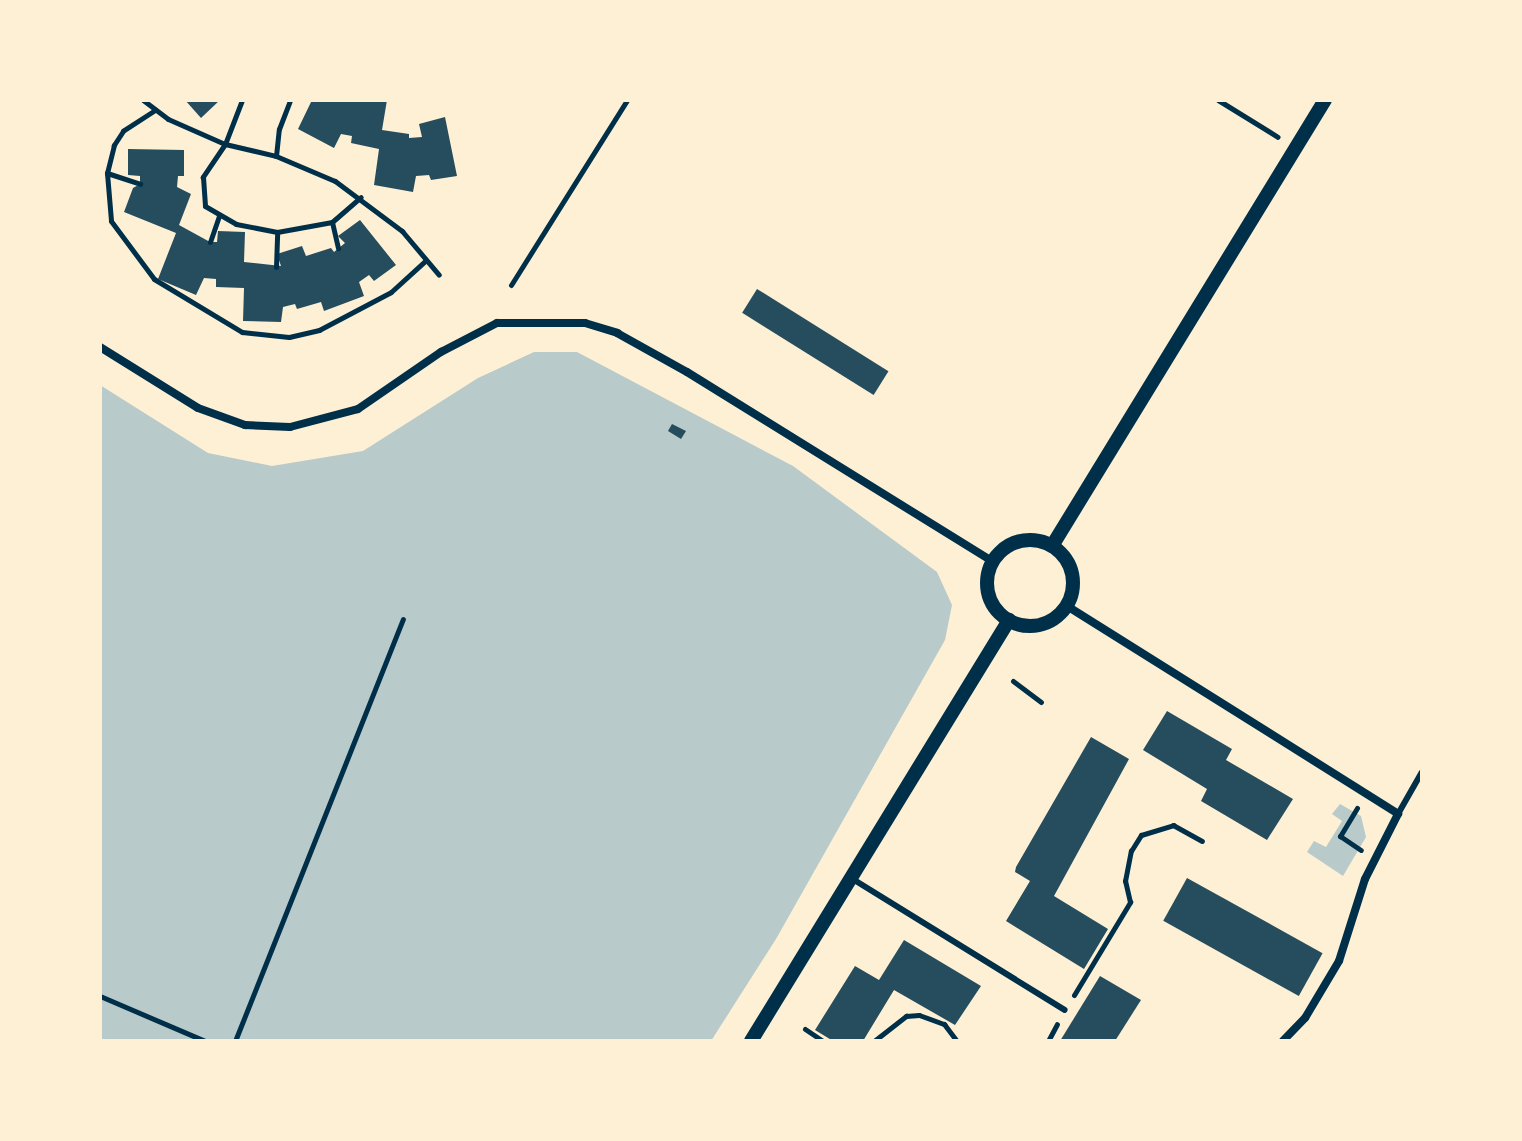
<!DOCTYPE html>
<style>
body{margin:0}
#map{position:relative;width:1522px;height:1141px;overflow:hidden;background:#fdf0d5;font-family:"Asap Condensed",sans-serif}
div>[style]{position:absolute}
.green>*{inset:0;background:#b9caca}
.building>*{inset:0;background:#264d5e;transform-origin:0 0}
.path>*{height:5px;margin:-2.5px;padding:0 2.5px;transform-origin:2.5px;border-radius:2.5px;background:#003049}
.service>*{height:6px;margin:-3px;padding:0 3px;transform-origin:3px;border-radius:3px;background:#003049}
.minor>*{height:8px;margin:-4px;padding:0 4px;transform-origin:4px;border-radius:4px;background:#003049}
.tertiary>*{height:14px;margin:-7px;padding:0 7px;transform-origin:7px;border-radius:7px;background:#003049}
.tertiary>.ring{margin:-7px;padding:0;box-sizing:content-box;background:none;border:14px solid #003049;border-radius:50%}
span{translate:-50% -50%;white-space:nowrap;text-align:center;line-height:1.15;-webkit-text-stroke:6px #fdf0d5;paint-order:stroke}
.frame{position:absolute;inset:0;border:102px solid #fdf0d5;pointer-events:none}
</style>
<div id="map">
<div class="green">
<i style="clip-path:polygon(534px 352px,577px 352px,793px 466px,937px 572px,952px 605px,945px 640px,776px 939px,711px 1041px,100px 1041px,100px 385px,208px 453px,272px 466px,363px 451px,478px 378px)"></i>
<i style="clip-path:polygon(1340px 804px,1361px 816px,1366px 837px,1343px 876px,1307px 852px,1314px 841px,1326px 847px,1342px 821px,1332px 814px)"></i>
</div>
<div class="building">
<i style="clip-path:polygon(185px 100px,220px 100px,201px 118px)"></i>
<i style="clip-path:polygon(312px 100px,387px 100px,382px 130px,409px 134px,409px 138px,422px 137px,419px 124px,445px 117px,457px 176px,431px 180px,429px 175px,416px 176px,413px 192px,374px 185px,379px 149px,351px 143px,352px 136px,341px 134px,334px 148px,298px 129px)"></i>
<i style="clip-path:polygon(128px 149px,184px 150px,184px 176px,178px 176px,177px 187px,191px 194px,179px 225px,210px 242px,217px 242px,218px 231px,245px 232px,244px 262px,281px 266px,277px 254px,302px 246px,306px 256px,331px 248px,334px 252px,345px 243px,338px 236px,360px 220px,396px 265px,374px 281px,369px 275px,359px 282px,364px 296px,324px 311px,321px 302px,297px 309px,295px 304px,283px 307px,281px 322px,243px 321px,244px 288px,216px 287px,216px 279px,204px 278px,196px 295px,158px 279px,176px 233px,124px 212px,133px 188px,140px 184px,140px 176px,128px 175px)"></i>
<i style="left:757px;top:289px;width:155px;height:28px;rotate:32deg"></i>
<i style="clip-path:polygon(672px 424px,686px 431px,681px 439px,668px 431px)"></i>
<i style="clip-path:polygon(1167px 711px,1232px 749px,1226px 760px,1293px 799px,1267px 840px,1201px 801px,1207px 789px,1143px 750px)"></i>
<i style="clip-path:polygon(1091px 737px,1129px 759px,1054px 896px,1108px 929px,1084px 969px,1006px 921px,1030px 881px,1015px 872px,1016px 867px)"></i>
<i style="left:1187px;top:878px;width:155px;height:49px;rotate:29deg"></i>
<i style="clip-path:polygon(904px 940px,981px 986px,955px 1025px,894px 990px,863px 1041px,833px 1041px,815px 1030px,855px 966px,879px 980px)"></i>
<i style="clip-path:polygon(1100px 976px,1141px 1000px,1115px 1041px,1060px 1041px)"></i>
</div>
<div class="path">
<i style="left:143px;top:100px;width:31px;rotate:37deg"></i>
<i style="left:168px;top:119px;width:62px;rotate:23.7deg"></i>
<i style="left:225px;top:144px;width:52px;rotate:13.2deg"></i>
<i style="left:276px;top:156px;width:64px;rotate:23deg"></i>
<i style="left:335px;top:181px;width:84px;rotate:36.7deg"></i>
<i style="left:402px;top:231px;width:57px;rotate:49.9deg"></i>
<i style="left:242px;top:100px;width:47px;rotate:111.1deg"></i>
<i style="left:225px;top:144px;width:40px;rotate:124deg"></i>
<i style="left:203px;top:177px;width:29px;rotate:86deg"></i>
<i style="left:205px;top:206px;width:36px;rotate:30deg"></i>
<i style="left:236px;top:224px;width:42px;rotate:11deg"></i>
<i style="left:277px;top:232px;width:56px;rotate:-10.3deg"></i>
<i style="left:332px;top:222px;width:38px;rotate:-41deg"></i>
<i style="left:1218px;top:100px;width:70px;rotate:31.7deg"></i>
<i style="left:155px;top:110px;width:38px;rotate:147deg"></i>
<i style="left:123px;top:131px;width:17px;rotate:123deg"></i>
<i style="left:114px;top:145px;width:29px;rotate:104deg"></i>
<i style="left:107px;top:173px;width:48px;rotate:85.2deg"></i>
<i style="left:111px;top:221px;width:72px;rotate:53.4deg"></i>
<i style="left:154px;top:279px;width:103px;rotate:31.1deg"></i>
<i style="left:242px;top:332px;width:47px;rotate:6.1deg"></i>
<i style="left:289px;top:337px;width:31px;rotate:-13deg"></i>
<i style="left:319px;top:330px;width:81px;rotate:-27.8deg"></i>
<i style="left:391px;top:292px;width:47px;rotate:-42.4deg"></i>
<i style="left:276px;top:156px;width:27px;rotate:-84deg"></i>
<i style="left:279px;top:129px;width:31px;rotate:-69deg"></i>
<i style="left:107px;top:173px;width:35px;rotate:18deg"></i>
<i style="left:332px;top:222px;width:27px;rotate:77deg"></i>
<i style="left:210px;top:242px;width:28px;rotate:-71deg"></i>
<i style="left:276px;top:267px;width:35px;rotate:-88deg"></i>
<i style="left:511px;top:285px;width:218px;rotate:-57.9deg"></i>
<i style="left:1013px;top:681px;width:35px;rotate:37deg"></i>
<i style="left:1357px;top:808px;width:33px;rotate:121deg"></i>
<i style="left:1340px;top:836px;width:25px;rotate:34deg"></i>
<i style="left:1074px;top:995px;width:109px;rotate:-58.9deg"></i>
<i style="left:1130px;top:902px;width:22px;rotate:-103deg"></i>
<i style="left:1125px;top:881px;width:31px;rotate:-79deg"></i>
<i style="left:1131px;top:851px;width:19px;rotate:-58deg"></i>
<i style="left:1141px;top:835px;width:34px;rotate:-17deg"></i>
<i style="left:1173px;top:825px;width:33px;rotate:29deg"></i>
<i style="left:100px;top:996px;width:114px;rotate:23.2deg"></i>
<i style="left:805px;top:1029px;width:22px;rotate:34deg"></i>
<i style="left:235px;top:1041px;width:454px;rotate:-68.3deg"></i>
<i style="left:874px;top:1041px;width:41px;rotate:-38deg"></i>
<i style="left:906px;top:1016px;width:13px;rotate:-4deg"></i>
<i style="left:919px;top:1015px;width:27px;rotate:20deg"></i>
<i style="left:944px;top:1024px;width:21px;rotate:53deg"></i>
<i style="left:1048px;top:1041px;width:19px;rotate:-62deg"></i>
</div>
<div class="service">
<i style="left:1398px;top:814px;width:48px;rotate:-60.3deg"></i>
<i style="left:851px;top:878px;width:251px;rotate:31.7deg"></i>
</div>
<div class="minor">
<i style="left:100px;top:347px;width:115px;rotate:31.9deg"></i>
<i style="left:198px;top:408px;width:50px;rotate:19.9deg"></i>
<i style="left:245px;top:425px;width:45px;rotate:2.5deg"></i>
<i style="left:290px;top:427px;width:70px;rotate:-14.8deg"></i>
<i style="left:358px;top:409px;width:101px;rotate:-34.5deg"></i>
<i style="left:441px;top:352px;width:63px;rotate:-27.4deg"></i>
<i style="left:497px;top:323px;width:88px"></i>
<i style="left:585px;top:323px;width:34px;rotate:17deg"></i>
<i style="left:617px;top:333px;width:80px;rotate:29.1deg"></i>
<i style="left:687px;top:372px;width:360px;rotate:31.8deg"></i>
<i style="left:1067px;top:606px;width:391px;rotate:32.1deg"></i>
<i style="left:1398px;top:814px;width:73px;rotate:116.9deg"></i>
<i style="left:1365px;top:879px;width:86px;rotate:107.6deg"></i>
<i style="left:1339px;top:961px;width:66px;rotate:120.8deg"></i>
<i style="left:1305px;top:1018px;width:32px;rotate:134deg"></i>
</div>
<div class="tertiary">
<i class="ring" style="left:987px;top:540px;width:72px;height:72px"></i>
<i style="left:1052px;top:546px;width:523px;rotate:-58.53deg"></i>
<i style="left:751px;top:1041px;width:494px;rotate:-58.5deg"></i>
</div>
<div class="frame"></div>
</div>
